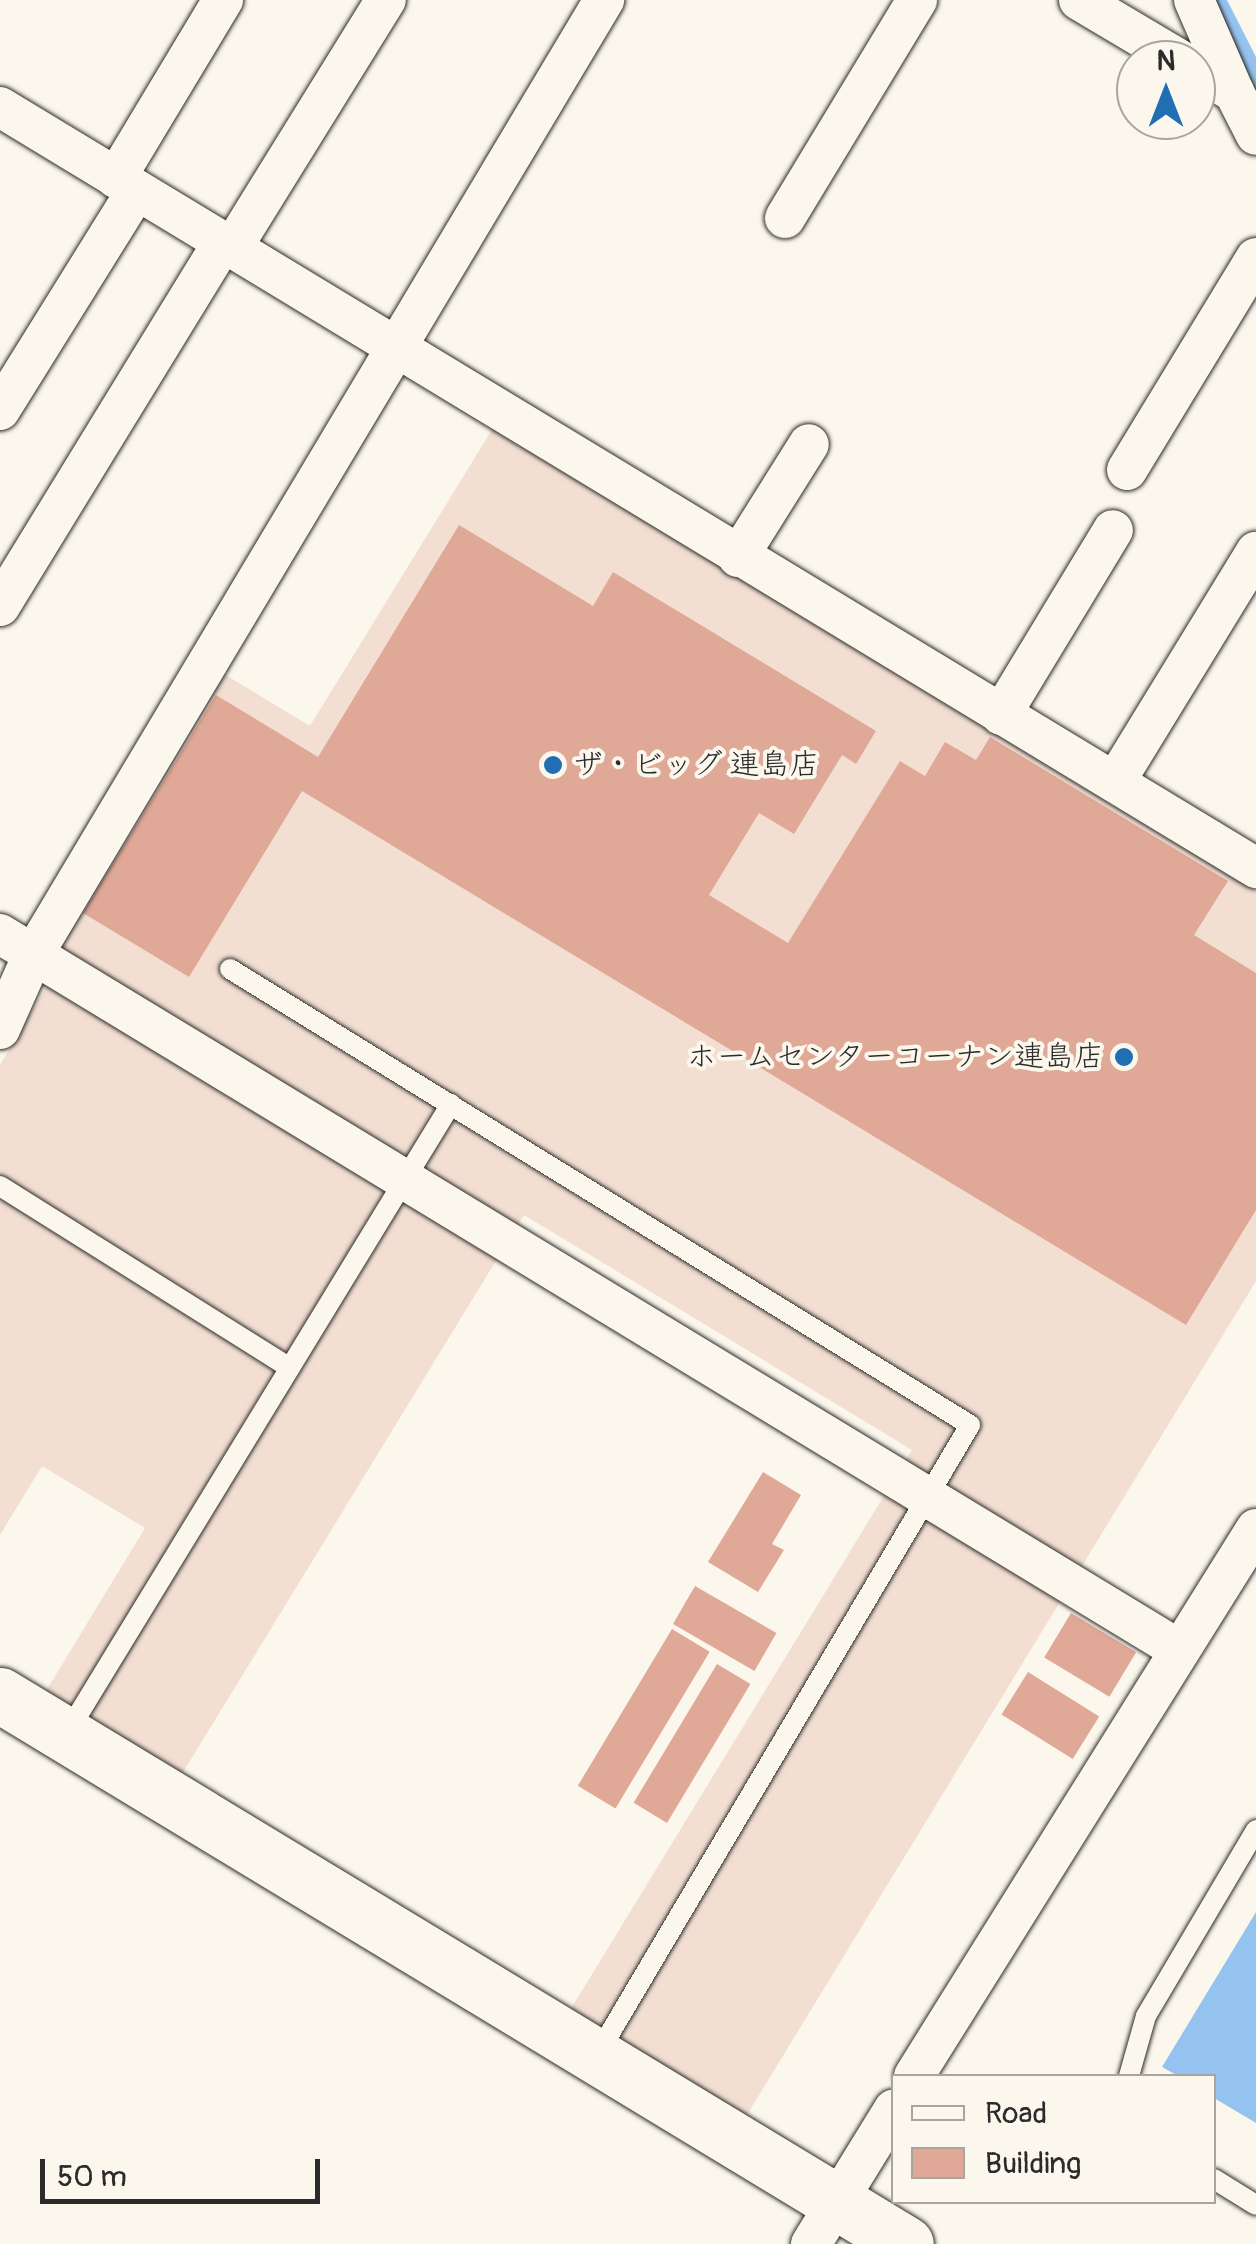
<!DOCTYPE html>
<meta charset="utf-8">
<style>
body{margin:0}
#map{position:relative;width:1256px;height:2244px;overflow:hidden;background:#fbf7ec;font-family:Pangolin,"Klee One",sans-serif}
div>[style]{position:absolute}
.built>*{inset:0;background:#f3dfd2}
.water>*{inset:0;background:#95c3f0}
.building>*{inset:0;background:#e0a897;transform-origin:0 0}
.roads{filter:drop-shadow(0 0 2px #2b2b2b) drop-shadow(0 0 2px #2b2b2b)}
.lane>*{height:20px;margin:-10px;padding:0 10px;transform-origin:10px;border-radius:10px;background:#fbf7ec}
.street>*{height:40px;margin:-20px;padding:0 20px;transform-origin:20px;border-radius:20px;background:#fbf7ec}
.secondary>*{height:55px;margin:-27.5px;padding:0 27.5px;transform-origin:27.5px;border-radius:27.5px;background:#fbf7ec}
.dots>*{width:28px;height:28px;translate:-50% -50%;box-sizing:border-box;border:5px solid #fbf7ec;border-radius:50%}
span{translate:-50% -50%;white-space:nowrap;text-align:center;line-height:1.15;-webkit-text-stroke:8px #fbf7ec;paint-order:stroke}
.poi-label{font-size:30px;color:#2b2b2b}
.left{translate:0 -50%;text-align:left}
.right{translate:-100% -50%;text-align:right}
.legend{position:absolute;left:891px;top:2074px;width:325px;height:130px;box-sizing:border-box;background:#fbf7ec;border:2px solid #a8a59f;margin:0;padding:12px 18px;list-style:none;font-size:30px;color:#2b2b2b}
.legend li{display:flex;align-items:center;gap:20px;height:50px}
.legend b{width:50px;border:2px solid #a8a59f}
.north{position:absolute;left:1116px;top:40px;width:100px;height:100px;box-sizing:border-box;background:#fbf7ec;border:2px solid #a8a59f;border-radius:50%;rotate:0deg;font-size:28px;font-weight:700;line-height:40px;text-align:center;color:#2b2b2b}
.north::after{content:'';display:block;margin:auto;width:35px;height:45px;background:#1f6fb2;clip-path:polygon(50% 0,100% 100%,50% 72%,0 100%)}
.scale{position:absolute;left:40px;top:2159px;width:280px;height:45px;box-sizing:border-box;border:5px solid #2b2b2b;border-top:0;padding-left:12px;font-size:30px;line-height:35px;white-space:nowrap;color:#2b2b2b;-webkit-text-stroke:8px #fbf7ec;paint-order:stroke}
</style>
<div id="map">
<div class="built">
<i style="clip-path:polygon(493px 428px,1256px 891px,1256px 1281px,745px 2118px,569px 2012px,912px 1450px,524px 1215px,179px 1779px,43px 1696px,145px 1528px,42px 1466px,0 1535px,0 1065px,50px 981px,58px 934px,219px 671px,310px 726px)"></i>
</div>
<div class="water">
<i style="clip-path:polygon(1203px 0,1227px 0,1256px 57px,1256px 105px)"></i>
<i style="clip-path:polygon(1256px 1912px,1256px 2123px,1214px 2098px,1214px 2076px,1178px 2076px,1162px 2067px)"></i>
</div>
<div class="building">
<i style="clip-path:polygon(459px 525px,593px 606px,613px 572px,876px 731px,856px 764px,842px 755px,794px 834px,759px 813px,709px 895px,788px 943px,900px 761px,925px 776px,945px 742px,976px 760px,990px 737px,1228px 881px,1194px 935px,1256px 973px,1256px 1210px,1186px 1325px,302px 791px,189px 977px,83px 913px,216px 695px,318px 757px)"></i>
<i style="clip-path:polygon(763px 1472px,801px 1495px,772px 1544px,784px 1550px,758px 1592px,708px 1562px)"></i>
<i style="left:695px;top:1586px;width:94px;height:44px;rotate:30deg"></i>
<i style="left:1071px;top:1613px;width:76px;height:52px;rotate:31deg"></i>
<i style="left:672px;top:1629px;width:44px;height:183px;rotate:31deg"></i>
<i style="left:717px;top:1664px;width:39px;height:162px;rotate:31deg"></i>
<i style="left:1028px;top:1672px;width:84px;height:50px;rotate:32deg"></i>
</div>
<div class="roads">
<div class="lane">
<i style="left:230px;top:969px;width:869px;rotate:31.64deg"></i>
<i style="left:970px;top:1425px;width:732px;rotate:120.63deg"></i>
<i style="left:0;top:1186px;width:342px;rotate:32.1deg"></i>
<i style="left:67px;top:1733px;width:737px;rotate:-58.6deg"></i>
<i style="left:1129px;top:2076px;width:62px;rotate:-74.2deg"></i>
<i style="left:1146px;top:2016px;width:216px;rotate:-59.4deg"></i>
<i style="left:1214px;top:2179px;width:49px;rotate:31.8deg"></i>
</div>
<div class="street">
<i style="left:1079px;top:0;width:117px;rotate:30.7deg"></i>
<i style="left:1194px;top:0;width:100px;rotate:66.5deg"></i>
<i style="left:1212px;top:79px;width:26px;rotate:31deg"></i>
<i style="left:1234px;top:92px;width:48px;rotate:62.9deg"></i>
<i style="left:0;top:107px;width:1469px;rotate:31.21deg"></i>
<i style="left:116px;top:178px;width:208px;rotate:-59deg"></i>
<i style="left:785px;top:218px;width:255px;rotate:-58.8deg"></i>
<i style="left:232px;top:248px;width:292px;rotate:-58.2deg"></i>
<i style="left:0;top:410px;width:256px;rotate:-58.1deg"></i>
<i style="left:1127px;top:470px;width:248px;rotate:-58.7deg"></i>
<i style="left:738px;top:557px;width:133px;rotate:-57.9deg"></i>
<i style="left:0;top:606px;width:427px;rotate:-58.5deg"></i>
<i style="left:1001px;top:715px;width:216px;rotate:-58.8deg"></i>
<i style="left:1115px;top:782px;width:270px;rotate:-58.5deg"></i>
<i style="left:0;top:934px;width:1378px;rotate:31.26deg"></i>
<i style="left:0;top:1029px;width:81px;rotate:-66deg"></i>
<i style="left:33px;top:955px;width:1113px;rotate:-59.12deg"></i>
<i style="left:914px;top:2076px;width:645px;rotate:-57.99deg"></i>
<i style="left:811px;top:2244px;width:158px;rotate:-58.4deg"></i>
</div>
<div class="secondary">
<i style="left:0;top:1695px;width:1059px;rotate:31.21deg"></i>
</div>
</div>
<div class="dots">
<i style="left:553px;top:765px;background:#1f6fb2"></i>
<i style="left:1124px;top:1057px;background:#1f6fb2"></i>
</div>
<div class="poi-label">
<span class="left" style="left:573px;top:765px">ザ・ビッグ 連島店</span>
<span class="right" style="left:1104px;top:1057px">ホームセンターコーナン連島店</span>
</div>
<ul class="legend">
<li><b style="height:12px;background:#fbf7ec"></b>Road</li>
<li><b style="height:28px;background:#e0a897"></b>Building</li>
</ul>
<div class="north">N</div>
<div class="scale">50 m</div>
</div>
